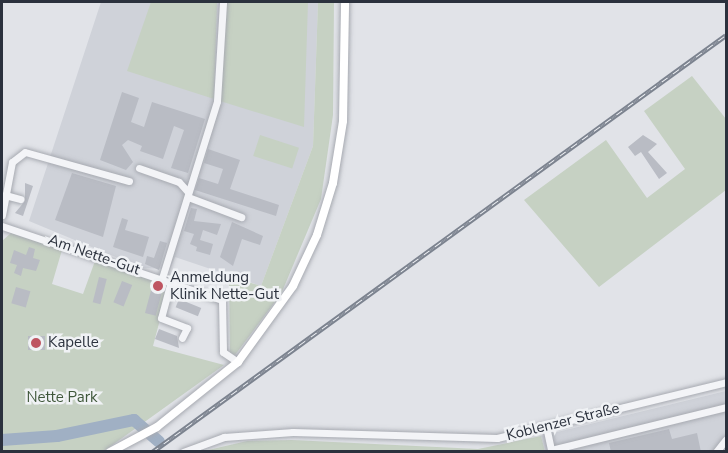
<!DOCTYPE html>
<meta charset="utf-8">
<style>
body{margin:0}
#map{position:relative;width:728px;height:453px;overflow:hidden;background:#e1e3e8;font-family:"Nunito Sans",sans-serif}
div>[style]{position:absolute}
.built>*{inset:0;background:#cfd2d9}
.green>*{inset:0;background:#c6d1c3;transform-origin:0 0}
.river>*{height:12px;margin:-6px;padding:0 6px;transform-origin:6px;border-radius:6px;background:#a0b0c4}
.building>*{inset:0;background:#b9bcc4;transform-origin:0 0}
.roads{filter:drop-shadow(0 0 2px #a7aab1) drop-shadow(0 0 2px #a7aab1)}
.minor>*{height:7px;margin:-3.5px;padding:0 3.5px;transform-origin:3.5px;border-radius:3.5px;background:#f3f4f7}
.major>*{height:8px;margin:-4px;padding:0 4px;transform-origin:4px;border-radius:4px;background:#fff}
.rail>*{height:4.5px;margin-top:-2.25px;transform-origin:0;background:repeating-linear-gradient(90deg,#f0f2f5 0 7px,#7c838f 0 14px);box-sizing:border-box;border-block:2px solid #7c838f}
.dots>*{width:16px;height:16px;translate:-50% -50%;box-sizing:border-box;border:3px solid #f0f2f5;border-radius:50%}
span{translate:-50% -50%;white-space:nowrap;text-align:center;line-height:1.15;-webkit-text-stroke:5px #f0f2f5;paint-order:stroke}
.street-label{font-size:15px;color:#2b313d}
.poi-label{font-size:15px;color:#2b313d}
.left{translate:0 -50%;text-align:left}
.park-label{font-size:15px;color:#3f573a}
.frame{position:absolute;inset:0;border:3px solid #2b313d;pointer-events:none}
</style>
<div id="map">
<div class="built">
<i style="clip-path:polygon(101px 2px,318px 2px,313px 146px,261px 286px,175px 257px,170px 269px,142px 268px,29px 221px)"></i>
<i style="clip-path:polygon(726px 391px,726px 451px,545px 451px,541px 436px)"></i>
</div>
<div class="green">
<i style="clip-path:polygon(151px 2px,217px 2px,214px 99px,127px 71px)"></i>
<i style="clip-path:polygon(225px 2px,308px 2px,304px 127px,220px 101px)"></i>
<i style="clip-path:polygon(318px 2px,334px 2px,333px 115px,321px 199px,281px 294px,235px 355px,230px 353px,229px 276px,261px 286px,313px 146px)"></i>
<i style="clip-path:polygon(692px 76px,726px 119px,726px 190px,599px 287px,524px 200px,606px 140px,647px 198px,685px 169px,644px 111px)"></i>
<i style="left:260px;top:135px;width:41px;height:22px;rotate:18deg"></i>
<i style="clip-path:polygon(11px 233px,62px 250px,52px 284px,83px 294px,95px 261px,154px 281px,152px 288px,167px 293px,153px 346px,224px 365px,104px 451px,2px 451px,2px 241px)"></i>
<i style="clip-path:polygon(541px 436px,545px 451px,204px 451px,247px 441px,292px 440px,478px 449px)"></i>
</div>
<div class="river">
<i style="left:2px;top:440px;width:55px;rotate:-4.2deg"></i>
<i style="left:57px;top:436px;width:79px;rotate:-11.7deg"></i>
<i style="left:134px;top:420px;width:33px;rotate:41deg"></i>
</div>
<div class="building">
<i style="clip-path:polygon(122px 92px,139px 98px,131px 122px,144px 127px,152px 102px,205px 119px,188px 173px,171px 168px,184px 130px,174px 126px,163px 159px,140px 151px,142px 146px,128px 140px,122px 145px,133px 162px,126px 170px,100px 160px)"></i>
<i style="clip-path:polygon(643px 135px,657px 144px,648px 152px,667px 173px,659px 179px,641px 152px,635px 156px,628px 147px)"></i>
<i style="clip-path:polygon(208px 149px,240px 160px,230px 189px,279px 205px,276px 216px,195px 190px,199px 178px,218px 184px,223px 169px,204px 163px)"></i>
<i style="clip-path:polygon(72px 173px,116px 186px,103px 237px,55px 220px)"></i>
<i style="clip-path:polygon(25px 183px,33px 186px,23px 216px,15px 213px,25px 201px)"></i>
<i style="clip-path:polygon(191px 208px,197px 209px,194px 221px,221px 224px,217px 235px,203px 230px,200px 240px,213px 244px,210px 255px,196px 251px,197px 247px,190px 244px,194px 234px,184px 231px)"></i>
<i style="clip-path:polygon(122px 218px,128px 220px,125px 230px,149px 237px,143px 257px,113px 247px)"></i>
<i style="clip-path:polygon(232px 222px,263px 236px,260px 245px,242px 239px,233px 266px,220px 257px)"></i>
<i style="clip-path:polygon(160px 241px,167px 243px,159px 270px,145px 264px,147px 256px,154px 258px)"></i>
<i style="clip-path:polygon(29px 247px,35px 249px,33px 258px,40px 260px,36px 271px,23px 268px,21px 276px,14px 273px,17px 265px,10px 263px,14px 250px,26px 255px)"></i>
<i style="left:99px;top:277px;width:8px;height:26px;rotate:14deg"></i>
<i style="left:122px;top:281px;width:11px;height:23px;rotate:22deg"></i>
<i style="left:153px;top:283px;width:11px;height:31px;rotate:15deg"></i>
<i style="left:16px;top:287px;width:15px;height:17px;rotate:16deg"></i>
<i style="left:179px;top:299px;width:24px;height:9px;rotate:22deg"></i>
<i style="clip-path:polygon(159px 329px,177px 336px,179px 348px,155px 339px)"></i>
<i style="left:28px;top:336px;width:17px;height:14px"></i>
<i style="clip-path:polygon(669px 429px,672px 439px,697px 433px,701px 452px,611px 452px,609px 443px)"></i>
</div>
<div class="roads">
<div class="minor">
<i style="left:139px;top:168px;width:42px;rotate:19.3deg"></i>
<i style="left:179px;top:182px;width:12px;rotate:48deg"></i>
<i style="left:5px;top:195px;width:16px;rotate:15deg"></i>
<i style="left:188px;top:197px;width:57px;rotate:20.7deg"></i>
<i style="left:2px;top:215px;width:54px;rotate:-79.3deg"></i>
<i style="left:12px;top:162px;width:16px;rotate:-38deg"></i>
<i style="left:25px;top:152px;width:108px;rotate:15.6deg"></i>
<i style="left:2px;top:226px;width:232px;rotate:18.6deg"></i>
<i style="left:222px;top:300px;width:52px;rotate:88.9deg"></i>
<i style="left:223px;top:352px;width:18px;rotate:34deg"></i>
<i style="left:162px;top:278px;width:185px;rotate:-72.7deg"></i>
<i style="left:217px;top:101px;width:99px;rotate:-86.5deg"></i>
<i style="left:171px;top:281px;width:38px;rotate:105deg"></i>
<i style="left:161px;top:318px;width:28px;rotate:21deg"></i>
<i style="left:187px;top:328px;width:11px;rotate:117deg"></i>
<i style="left:546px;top:426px;width:25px;rotate:78deg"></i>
<i style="left:551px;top:450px;width:180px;rotate:-13.8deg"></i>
<i style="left:183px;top:452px;width:44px;rotate:-20.1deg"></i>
<i style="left:224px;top:437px;width:69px;rotate:-4.1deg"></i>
<i style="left:293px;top:432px;width:204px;rotate:1.7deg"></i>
<i style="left:497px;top:438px;width:236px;rotate:-13.7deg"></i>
<i style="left:716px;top:452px;width:16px;rotate:-52deg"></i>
</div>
<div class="major">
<i style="left:110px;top:452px;width:53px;rotate:-28deg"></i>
<i style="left:157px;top:427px;width:104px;rotate:-38.7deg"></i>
<i style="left:238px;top:362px;width:94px;rotate:-54.1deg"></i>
<i style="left:293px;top:286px;width:56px;rotate:-64.8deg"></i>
<i style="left:317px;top:235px;width:54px;rotate:-72.9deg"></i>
<i style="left:333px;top:183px;width:63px;rotate:-80.8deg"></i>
<i style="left:343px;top:121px;width:119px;rotate:-89deg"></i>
</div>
</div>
<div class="rail">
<i style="left:152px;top:452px;width:709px;rotate:-36deg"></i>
</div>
<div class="dots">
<i style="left:158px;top:286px;background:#be5461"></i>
<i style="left:36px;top:343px;background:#be5461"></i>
</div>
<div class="street-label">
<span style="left:94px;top:255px;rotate:19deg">Am Nette-Gut</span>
<span style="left:563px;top:422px;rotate:-14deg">Koblenzer Straße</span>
</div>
<div class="poi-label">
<span class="left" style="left:170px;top:286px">Anmeldung<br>Klinik Nette-Gut</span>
<span class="left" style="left:48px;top:343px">Kapelle</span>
</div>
<div class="park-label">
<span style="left:62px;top:398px">Nette Park</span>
</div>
<div class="frame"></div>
</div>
